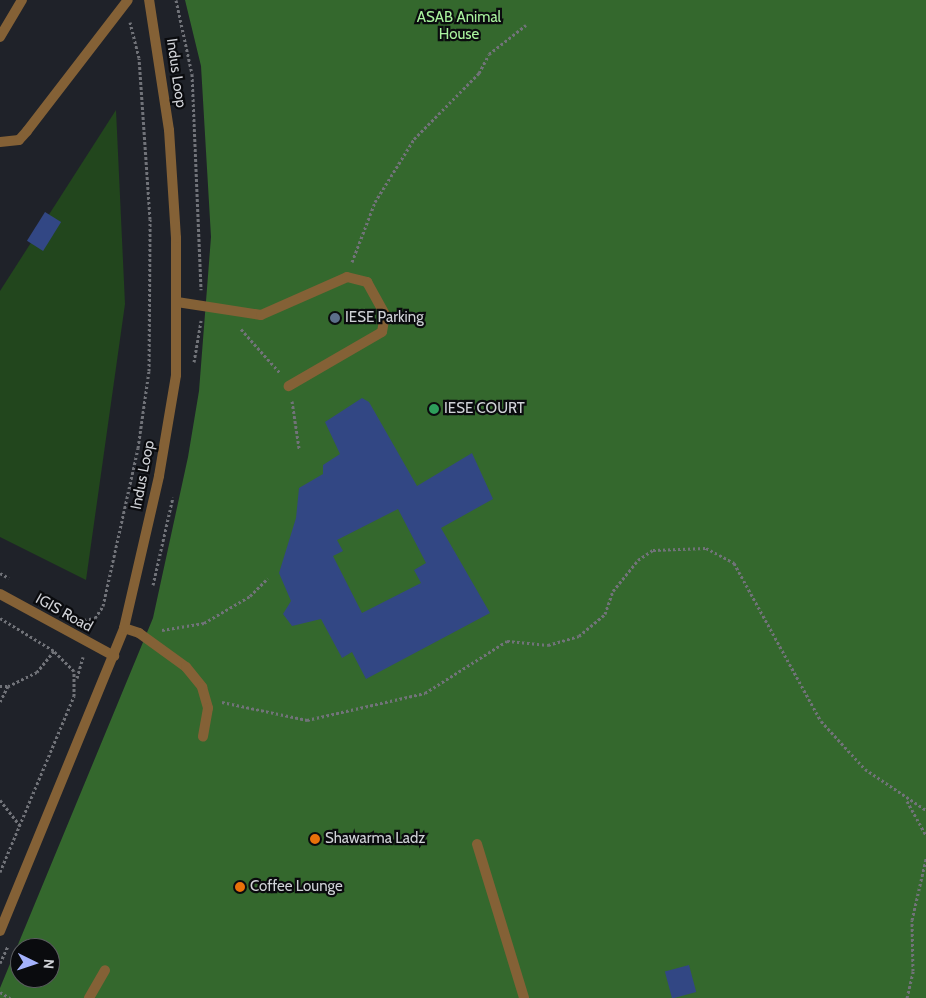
<!DOCTYPE html>
<style>
body{margin:0}
#map{position:relative;width:926px;height:998px;overflow:hidden;background:#1f2229;font-family:Cabin,sans-serif}
div>[style]{position:absolute}
.green>*{inset:0;background:#22461d}
.forest>*{inset:0;background:#34682d}
.building>*{inset:0;background:#324784;transform-origin:0 0}
.path>*{height:3px;margin-top:-1.5px;transform-origin:0;background:repeating-linear-gradient(90deg,#717379 0 2.5px,transparent 0 5px)}
.service>*{height:10px;margin:-5px;padding:0 5px;transform-origin:5px;border-radius:5px;background:#846136}
.minor>*{height:10px;margin:-5px;padding:0 5px;transform-origin:5px;border-radius:5px;background:#846136}
.dots>*{width:14px;height:14px;translate:-50% -50%;box-sizing:border-box;border:2px solid #0a0b0e;border-radius:50%}
span{translate:-50% -50%;white-space:nowrap;text-align:center;line-height:1.15;-webkit-text-stroke:4.5px #0a0b0e;paint-order:stroke}
.park-label{font-size:15px;color:#a9f39e}
.street-label{font-size:15px;color:#d0d2d7}
.poi-label{font-size:15px;color:#d0d2d7}
.left{translate:0 -50%;text-align:left}
.north{position:absolute;left:10px;top:938px;width:50px;height:50px;box-sizing:border-box;background:#0a0b0e;border:1px solid #595b5e;border-radius:50%;rotate:94deg;font-size:14px;font-weight:700;line-height:20px;text-align:center;color:#d0d2d7}
.north::after{content:'';display:block;margin:auto;width:18px;height:22px;background:#a4b2fc;clip-path:polygon(50% 0,100% 100%,50% 72%,0 100%)}
</style>
<div id="map">
<div class="green">
<i style="clip-path:polygon(116px 110px,125px 304px,86px 580px,0 537px,0 291px)"></i>
</div>
<div class="forest">
<i style="clip-path:polygon(evenodd,185px 0,926px 0,926px 998px,0 998px,0 988px,153px 618px,188px 457px,199px 391px,211px 237px,201px 66px,185px 0,20px 948px,50px 948px,50px 978px,20px 978px,20px 948px)"></i>
</div>
<div class="building">
<i style="left:45px;top:212px;width:19px;height:34px;rotate:32deg"></i>
<i style="clip-path:polygon(evenodd,362px 398px,369px 402px,417px 486px,472px 453px,493px 499px,441px 528px,490px 613px,366px 679px,352px 652px,342px 658px,321px 619px,292px 626px,283px 614px,291px 601px,279px 573px,296px 518px,299px 488px,323px 474px,323px 465px,340px 454px,325px 422px,362px 398px,398px 509px,426px 563px,414px 570px,421px 583px,362px 613px,333px 556px,343px 551px,337px 540px,398px 509px)"></i>
<i style="left:689px;top:965px;width:28px;height:25px;rotate:75deg"></i>
</div>
<div class="path">
<i style="left:176px;top:0;width:76px;rotate:77.8deg"></i>
<i style="left:192px;top:74px;width:216px;rotate:87.6deg"></i>
<i style="left:352px;top:262px;width:64px;rotate:-69deg"></i>
<i style="left:375px;top:202px;width:74px;rotate:-58.2deg"></i>
<i style="left:414px;top:139px;width:93px;rotate:-45.4deg"></i>
<i style="left:479px;top:73px;width:21px;rotate:-62deg"></i>
<i style="left:489px;top:54px;width:47px;rotate:-38.1deg"></i>
<i style="left:241px;top:329px;width:59px;rotate:48.4deg"></i>
<i style="left:194px;top:362px;width:42px;rotate:-80.3deg"></i>
<i style="left:292px;top:401px;width:48px;rotate:81.5deg"></i>
<i style="left:0;top:573px;width:10px;rotate:29deg"></i>
<i style="left:153px;top:585px;width:90px;rotate:-77.2deg"></i>
<i style="left:0;top:618px;width:63px;rotate:31.4deg"></i>
<i style="left:54px;top:651px;width:27px;rotate:129deg"></i>
<i style="left:37px;top:672px;width:32px;rotate:154deg"></i>
<i style="left:84px;top:620px;width:11px;rotate:-10deg"></i>
<i style="left:95px;top:618px;width:14px;rotate:-56deg"></i>
<i style="left:103px;top:606px;width:162px;rotate:-77.5deg"></i>
<i style="left:138px;top:448px;width:78px;rotate:-81.9deg"></i>
<i style="left:149px;top:371px;width:152px;rotate:-89.6deg"></i>
<i style="left:150px;top:219px;width:161px;rotate:-93.9deg"></i>
<i style="left:139px;top:58px;width:37px;rotate:-104deg"></i>
<i style="left:162px;top:630px;width:43px;rotate:-9.5deg"></i>
<i style="left:204px;top:623px;width:53px;rotate:-30.4deg"></i>
<i style="left:250px;top:596px;width:25px;rotate:-45deg"></i>
<i style="left:77px;top:678px;width:22px;rotate:-74deg"></i>
<i style="left:0;top:686px;width:8px"></i>
<i style="left:8px;top:686px;width:18px;rotate:117deg"></i>
<i style="left:222px;top:702px;width:87px;rotate:12deg"></i>
<i style="left:307px;top:720px;width:121px;rotate:-12.9deg"></i>
<i style="left:425px;top:693px;width:97px;rotate:-32.4deg"></i>
<i style="left:507px;top:641px;width:41px;rotate:5.6deg"></i>
<i style="left:548px;top:645px;width:32px;rotate:-16deg"></i>
<i style="left:579px;top:636px;width:34px;rotate:-40deg"></i>
<i style="left:605px;top:614px;width:24px;rotate:-71deg"></i>
<i style="left:613px;top:591px;width:40px;rotate:-51deg"></i>
<i style="left:638px;top:560px;width:18px;rotate:-34deg"></i>
<i style="left:653px;top:550px;width:53px;rotate:-2.2deg"></i>
<i style="left:706px;top:548px;width:32px;rotate:28deg"></i>
<i style="left:734px;top:563px;width:180px;rotate:61.2deg"></i>
<i style="left:821px;top:721px;width:65px;rotate:47.5deg"></i>
<i style="left:865px;top:769px;width:73px;rotate:33.9deg"></i>
<i style="left:0;top:800px;width:34px;rotate:52deg"></i>
<i style="left:907px;top:801px;width:39px;rotate:61deg"></i>
<i style="left:0;top:872px;width:191px;rotate:-67.2deg"></i>
<i style="left:74px;top:696px;width:25px;rotate:-90deg"></i>
<i style="left:74px;top:671px;width:28px;rotate:-135deg"></i>
<i style="left:0;top:963px;width:19px;rotate:-65deg"></i>
<i style="left:0;top:992px;width:12px;rotate:31deg"></i>
<i style="left:907px;top:998px;width:28px;rotate:-77deg"></i>
<i style="left:913px;top:971px;width:51px;rotate:-91.1deg"></i>
<i style="left:912px;top:920px;width:63px;rotate:-77.1deg"></i>
</div>
<div class="service">
<i style="left:0;top:37px;width:43px;rotate:-59.3deg"></i>
<i style="left:0;top:142px;width:19px;rotate:-6deg"></i>
<i style="left:19px;top:140px;width:12px;rotate:-48deg"></i>
<i style="left:27px;top:131px;width:165px;rotate:-52.4deg"></i>
<i style="left:177px;top:302px;width:85px;rotate:8.8deg"></i>
<i style="left:261px;top:315px;width:94px;rotate:-23.8deg"></i>
<i style="left:347px;top:277px;width:21px;rotate:14deg"></i>
<i style="left:367px;top:282px;width:38px;rotate:61deg"></i>
<i style="left:385px;top:315px;width:17px;rotate:100deg"></i>
<i style="left:382px;top:332px;width:108px;rotate:149.9deg"></i>
<i style="left:0;top:594px;width:130px;rotate:28.5deg"></i>
<i style="left:124px;top:628px;width:16px;rotate:18deg"></i>
<i style="left:139px;top:633px;width:58px;rotate:35.9deg"></i>
<i style="left:186px;top:667px;width:26px;rotate:51deg"></i>
<i style="left:202px;top:687px;width:22px;rotate:74deg"></i>
<i style="left:208px;top:708px;width:29px;rotate:100deg"></i>
<i style="left:477px;top:844px;width:161px;rotate:73deg"></i>
<i style="left:89px;top:998px;width:32px;rotate:-60deg"></i>
</div>
<div class="minor">
<i style="left:0;top:931px;width:327px;rotate:-67.7deg"></i>
<i style="left:124px;top:628px;width:156px;rotate:-77deg"></i>
<i style="left:159px;top:476px;width:102px;rotate:-80.4deg"></i>
<i style="left:176px;top:375px;width:137px;rotate:-90deg"></i>
<i style="left:176px;top:238px;width:108px;rotate:-93.7deg"></i>
<i style="left:169px;top:130px;width:132px;rotate:-98.7deg"></i>
</div>
<div class="dots">
<i style="left:335px;top:318px;background:#5c6f8a"></i>
<i style="left:434px;top:409px;background:#2e9e5b"></i>
<i style="left:315px;top:839px;background:#e8710a"></i>
<i style="left:240px;top:887px;background:#e8710a"></i>
</div>
<div class="park-label">
<span style="left:459px;top:26px">ASAB Animal<br>House</span>
</div>
<div class="street-label">
<span style="left:176px;top:73px;rotate:82deg">Indus Loop</span>
<span style="left:143px;top:475px;rotate:-79deg">Indus Loop</span>
<span style="left:64px;top:613px;rotate:29deg">IGIS Road</span>
</div>
<div class="poi-label">
<span class="left" style="left:345px;top:318px">IESE Parking</span>
<span class="left" style="left:444px;top:409px">IESE COURT</span>
<span class="left" style="left:325px;top:839px">Shawarma Ladz</span>
<span class="left" style="left:250px;top:887px">Coffee Lounge</span>
</div>
<div class="north">N</div>
</div>
